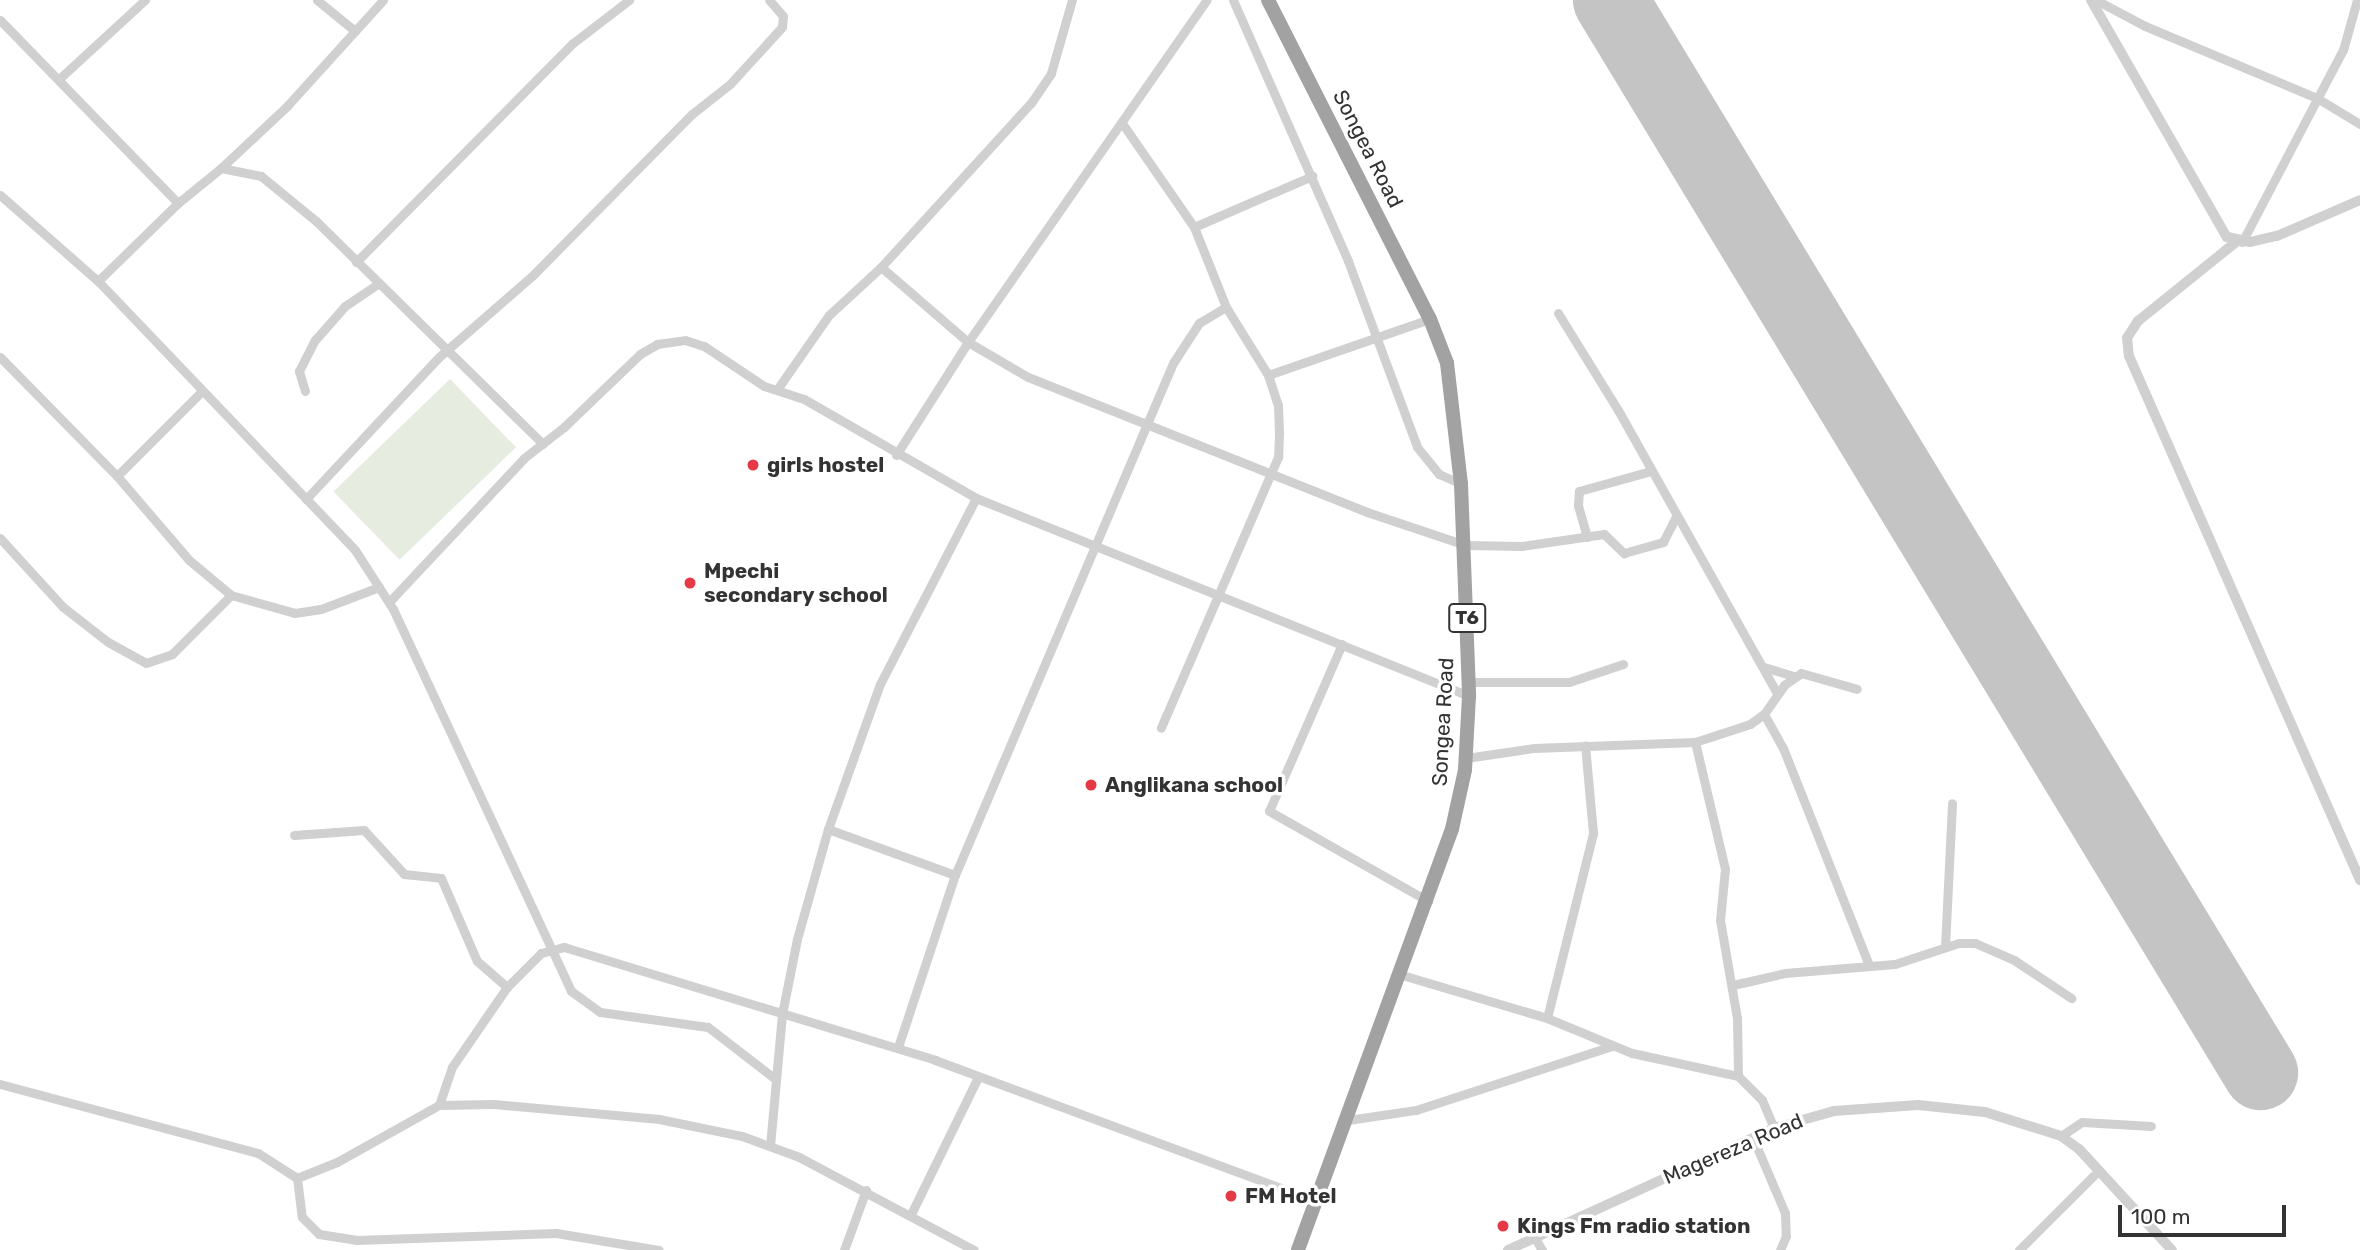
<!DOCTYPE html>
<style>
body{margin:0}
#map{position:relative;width:2360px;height:1250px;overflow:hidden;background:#fff;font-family:Rubik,sans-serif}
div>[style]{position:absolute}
.green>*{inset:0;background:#e6ecdf;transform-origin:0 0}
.runway>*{height:75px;margin:-37.5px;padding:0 37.5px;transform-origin:37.5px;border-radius:37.5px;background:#c4c4c4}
.minor>*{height:9px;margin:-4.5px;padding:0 4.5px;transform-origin:4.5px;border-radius:4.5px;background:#d0d0d0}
.tertiary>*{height:10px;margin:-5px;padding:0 5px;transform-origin:5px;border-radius:5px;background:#d0d0d0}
.trunk>*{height:14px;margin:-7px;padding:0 7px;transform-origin:7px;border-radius:7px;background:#a2a2a2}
.dots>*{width:19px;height:19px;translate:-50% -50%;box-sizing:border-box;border:4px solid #fff;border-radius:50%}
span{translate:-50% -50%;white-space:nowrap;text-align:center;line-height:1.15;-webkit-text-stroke:7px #fff;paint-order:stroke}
.shield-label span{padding:2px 5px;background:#fff;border:2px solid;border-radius:5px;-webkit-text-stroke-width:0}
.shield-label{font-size:19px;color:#333;font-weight:700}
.street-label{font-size:21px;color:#333}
.poi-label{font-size:21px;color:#333;font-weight:700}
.left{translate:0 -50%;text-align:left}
.scale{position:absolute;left:2118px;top:1205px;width:168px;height:32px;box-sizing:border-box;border:4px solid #333;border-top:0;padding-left:9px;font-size:21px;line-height:24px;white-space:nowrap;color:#333;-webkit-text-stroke:5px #fff;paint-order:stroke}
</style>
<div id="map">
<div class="green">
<i style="left:450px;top:379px;width:95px;height:162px;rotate:46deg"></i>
</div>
<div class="runway">
<i style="left:1610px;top:0;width:1254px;rotate:58.77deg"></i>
</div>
<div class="minor">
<i style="left:317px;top:0;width:49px;rotate:39.2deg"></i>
<i style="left:1233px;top:0;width:285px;rotate:66.2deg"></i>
<i style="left:1348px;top:261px;width:198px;rotate:69.6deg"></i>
<i style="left:1417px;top:447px;width:35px;rotate:51deg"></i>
<i style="left:1439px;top:474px;width:24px;rotate:24deg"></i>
<i style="left:2096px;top:0;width:55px;rotate:28deg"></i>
<i style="left:2145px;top:26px;width:186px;rotate:22.7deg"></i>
<i style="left:2317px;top:98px;width:50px;rotate:31.2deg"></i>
<i style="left:0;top:20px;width:255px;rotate:45.8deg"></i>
<i style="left:59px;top:79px;width:117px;rotate:-42.6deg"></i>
<i style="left:1122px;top:123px;width:126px;rotate:55.3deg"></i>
<i style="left:1194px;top:227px;width:86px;rotate:68.2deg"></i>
<i style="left:1226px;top:307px;width:80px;rotate:58.3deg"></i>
<i style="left:1268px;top:375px;width:32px;rotate:72deg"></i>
<i style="left:1278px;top:405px;width:28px;rotate:88deg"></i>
<i style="left:1279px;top:433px;width:24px;rotate:92deg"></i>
<i style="left:1278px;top:457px;width:295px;rotate:113.4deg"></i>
<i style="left:221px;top:168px;width:91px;rotate:-43.2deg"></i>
<i style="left:287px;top:106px;width:143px;rotate:-47.8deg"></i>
<i style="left:0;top:195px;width:130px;rotate:41.3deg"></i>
<i style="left:98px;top:281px;width:372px;rotate:46.3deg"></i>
<i style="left:355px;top:550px;width:70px;rotate:57.2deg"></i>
<i style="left:393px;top:609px;width:421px;rotate:65deg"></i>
<i style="left:571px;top:991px;width:36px;rotate:36deg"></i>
<i style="left:600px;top:1012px;width:109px;rotate:7.9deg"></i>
<i style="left:708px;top:1027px;width:83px;rotate:37.7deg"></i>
<i style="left:1194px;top:227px;width:129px;rotate:-23.4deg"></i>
<i style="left:2242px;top:242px;width:217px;rotate:-62.3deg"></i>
<i style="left:2343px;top:50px;width:52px;rotate:-74.4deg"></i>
<i style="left:356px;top:262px;width:308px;rotate:-45.3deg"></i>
<i style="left:573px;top:43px;width:71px;rotate:-37.5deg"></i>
<i style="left:881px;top:267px;width:115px;rotate:40.8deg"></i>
<i style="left:968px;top:342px;width:69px;rotate:30.3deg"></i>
<i style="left:1028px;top:377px;width:365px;rotate:21.7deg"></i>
<i style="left:1367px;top:512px;width:103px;rotate:18.6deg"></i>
<i style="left:1465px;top:545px;width:57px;rotate:1deg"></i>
<i style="left:1522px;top:546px;width:83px;rotate:-8.3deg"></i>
<i style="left:1604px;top:534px;width:28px;rotate:44deg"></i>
<i style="left:1624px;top:553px;width:41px;rotate:-15.8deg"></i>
<i style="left:1663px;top:542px;width:29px;rotate:-63deg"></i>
<i style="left:98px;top:281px;width:112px;rotate:-44.3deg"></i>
<i style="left:178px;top:203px;width:55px;rotate:-39.1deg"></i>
<i style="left:221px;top:168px;width:41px;rotate:11.3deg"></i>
<i style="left:261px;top:176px;width:71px;rotate:39.3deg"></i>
<i style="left:316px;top:221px;width:318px;rotate:44.5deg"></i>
<i style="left:1558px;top:313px;width:114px;rotate:58.3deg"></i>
<i style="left:1618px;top:410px;width:325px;rotate:60.7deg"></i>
<i style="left:0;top:357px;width:167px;rotate:45.5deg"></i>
<i style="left:117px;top:476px;width:119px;rotate:-45deg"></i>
<i style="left:1268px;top:375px;width:171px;rotate:-19.1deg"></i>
<i style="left:778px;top:388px;width:89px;rotate:-55.1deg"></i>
<i style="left:829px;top:315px;width:71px;rotate:-42.7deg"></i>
<i style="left:881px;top:267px;width:222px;rotate:-47.6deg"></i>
<i style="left:1031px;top:103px;width:36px;rotate:-56deg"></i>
<i style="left:1051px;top:73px;width:76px;rotate:-74deg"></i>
<i style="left:305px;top:391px;width:21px;rotate:-107deg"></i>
<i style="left:299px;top:371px;width:35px;rotate:-63deg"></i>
<i style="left:315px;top:340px;width:45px;rotate:-48.6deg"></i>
<i style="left:345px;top:306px;width:40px;rotate:-34deg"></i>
<i style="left:896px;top:455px;width:134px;rotate:-57.5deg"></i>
<i style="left:968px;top:342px;width:417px;rotate:-55.1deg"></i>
<i style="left:117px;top:476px;width:111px;rotate:49.4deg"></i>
<i style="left:189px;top:560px;width:55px;rotate:39.8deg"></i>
<i style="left:231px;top:595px;width:66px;rotate:15.7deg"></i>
<i style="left:295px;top:613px;width:26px;rotate:-9deg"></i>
<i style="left:321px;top:609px;width:62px;rotate:-20.8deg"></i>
<i style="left:306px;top:499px;width:195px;rotate:-46.9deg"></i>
<i style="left:439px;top:357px;width:125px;rotate:-41.1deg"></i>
<i style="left:533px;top:275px;width:226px;rotate:-45.4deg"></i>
<i style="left:692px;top:114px;width:48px;rotate:-38.3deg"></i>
<i style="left:730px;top:84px;width:77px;rotate:-47.6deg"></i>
<i style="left:782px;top:27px;width:11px;rotate:-85deg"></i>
<i style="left:783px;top:16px;width:21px;rotate:-131deg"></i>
<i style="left:1587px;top:537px;width:33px;rotate:-106deg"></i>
<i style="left:1578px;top:505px;width:14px;rotate:-86deg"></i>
<i style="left:1579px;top:491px;width:75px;rotate:-15.5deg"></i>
<i style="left:0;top:538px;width:93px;rotate:47.6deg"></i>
<i style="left:63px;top:607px;width:57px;rotate:37.9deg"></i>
<i style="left:108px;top:642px;width:43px;rotate:28.9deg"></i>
<i style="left:146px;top:663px;width:28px;rotate:-19deg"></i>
<i style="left:172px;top:654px;width:83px;rotate:-45deg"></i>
<i style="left:389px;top:602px;width:197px;rotate:-46.8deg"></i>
<i style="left:524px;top:458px;width:51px;rotate:-37.8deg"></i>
<i style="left:564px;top:427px;width:105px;rotate:-43.8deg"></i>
<i style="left:640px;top:354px;width:20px;rotate:-30deg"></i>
<i style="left:657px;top:344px;width:28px;rotate:-8deg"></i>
<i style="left:685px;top:340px;width:20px;rotate:18deg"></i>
<i style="left:704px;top:346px;width:72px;rotate:33.7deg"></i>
<i style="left:764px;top:386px;width:42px;rotate:18deg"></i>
<i style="left:804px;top:399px;width:198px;rotate:29.9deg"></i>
<i style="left:976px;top:498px;width:531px;rotate:21.88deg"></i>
<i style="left:1342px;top:644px;width:182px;rotate:113.6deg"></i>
<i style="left:1269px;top:811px;width:183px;rotate:29.5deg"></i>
<i style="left:1764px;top:667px;width:30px;rotate:17deg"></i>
<i style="left:1469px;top:682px;width:100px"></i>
<i style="left:1569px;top:682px;width:57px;rotate:-18.4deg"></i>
<i style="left:1764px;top:714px;width:39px;rotate:61deg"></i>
<i style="left:1783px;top:748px;width:231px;rotate:68.4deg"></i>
<i style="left:1695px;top:742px;width:130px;rotate:76.7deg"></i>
<i style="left:1725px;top:869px;width:51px;rotate:95.6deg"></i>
<i style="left:1720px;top:920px;width:99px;rotate:80.2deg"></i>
<i style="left:1737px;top:1018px;width:58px;rotate:89deg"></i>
<i style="left:1466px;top:758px;width:69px;rotate:-8.4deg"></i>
<i style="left:1534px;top:748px;width:161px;rotate:-2.1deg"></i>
<i style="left:1695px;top:742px;width:58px;rotate:-18.1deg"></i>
<i style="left:1750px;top:724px;width:17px;rotate:-36deg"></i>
<i style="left:1764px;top:714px;width:35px;rotate:-55deg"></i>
<i style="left:1784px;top:685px;width:21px;rotate:-35deg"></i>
<i style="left:1801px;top:673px;width:58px;rotate:15.9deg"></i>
<i style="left:828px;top:829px;width:135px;rotate:19.9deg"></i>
<i style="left:294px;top:835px;width:70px;rotate:-4.1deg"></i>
<i style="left:364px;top:830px;width:59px;rotate:47.7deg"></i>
<i style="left:404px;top:874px;width:37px;rotate:6deg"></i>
<i style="left:441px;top:878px;width:90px;rotate:66.6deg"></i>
<i style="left:477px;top:961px;width:40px;rotate:41deg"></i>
<i style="left:1945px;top:947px;width:144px;rotate:-87.2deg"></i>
<i style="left:1402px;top:975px;width:151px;rotate:16.5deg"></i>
<i style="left:1547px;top:1018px;width:92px;rotate:22.4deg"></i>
<i style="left:1632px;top:1053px;width:108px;rotate:12.2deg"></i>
<i style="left:1738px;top:1076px;width:34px;rotate:45deg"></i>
<i style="left:1762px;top:1100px;width:30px;rotate:67deg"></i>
<i style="left:1733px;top:985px;width:53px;rotate:-13deg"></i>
<i style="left:1785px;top:973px;width:110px;rotate:-4.7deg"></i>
<i style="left:1895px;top:964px;width:67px;rotate:-18.2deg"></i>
<i style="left:1959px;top:943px;width:16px"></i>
<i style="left:1975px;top:943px;width:43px;rotate:23.6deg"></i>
<i style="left:2014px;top:960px;width:69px;rotate:33.7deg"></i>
<i style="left:1547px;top:1018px;width:191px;rotate:-76deg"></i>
<i style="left:1593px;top:833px;width:88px;rotate:-95.2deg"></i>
<i style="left:898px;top:1047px;width:181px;rotate:-71.7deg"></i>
<i style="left:955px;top:875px;width:556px;rotate:-66.94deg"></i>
<i style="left:1173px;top:363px;width:48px;rotate:-57deg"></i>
<i style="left:1199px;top:323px;width:31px;rotate:-31deg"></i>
<i style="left:0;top:1084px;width:267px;rotate:15deg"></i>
<i style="left:258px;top:1153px;width:46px;rotate:32.7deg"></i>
<i style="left:297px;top:1178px;width:39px;rotate:83deg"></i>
<i style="left:302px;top:1217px;width:24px;rotate:45deg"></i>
<i style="left:319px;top:1234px;width:37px;rotate:9deg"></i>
<i style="left:356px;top:1240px;width:200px;rotate:-2deg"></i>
<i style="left:556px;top:1233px;width:104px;rotate:9.4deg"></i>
<i style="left:439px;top:1105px;width:40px;rotate:-71.1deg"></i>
<i style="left:452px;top:1067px;width:97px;rotate:-55.5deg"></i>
<i style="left:507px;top:987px;width:48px;rotate:-45deg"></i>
<i style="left:541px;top:953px;width:24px;rotate:-15deg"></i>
<i style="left:564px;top:947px;width:388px;rotate:16.9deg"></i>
<i style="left:935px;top:1060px;width:407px;rotate:20.3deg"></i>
<i style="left:1348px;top:1120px;width:69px;rotate:-8.4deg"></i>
<i style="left:1416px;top:1110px;width:206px;rotate:-18.1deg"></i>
<i style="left:2061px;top:1136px;width:25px;rotate:-34deg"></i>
<i style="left:2082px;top:1122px;width:69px;rotate:3.3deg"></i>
<i style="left:1753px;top:1138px;width:82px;rotate:66.9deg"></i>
<i style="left:1785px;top:1213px;width:23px;rotate:88deg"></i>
<i style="left:1786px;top:1236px;width:15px;rotate:113deg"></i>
<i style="left:770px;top:1146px;width:133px;rotate:-84.8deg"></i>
<i style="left:782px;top:1014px;width:76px;rotate:-78.7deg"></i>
<i style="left:797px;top:939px;width:114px;rotate:-74.3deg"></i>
<i style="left:828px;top:829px;width:154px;rotate:-70.3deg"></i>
<i style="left:880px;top:684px;width:209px;rotate:-62.7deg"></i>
<i style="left:297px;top:1178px;width:43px;rotate:-21.8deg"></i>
<i style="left:337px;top:1162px;width:117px;rotate:-29.2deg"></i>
<i style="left:439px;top:1105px;width:55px;rotate:-1deg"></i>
<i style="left:494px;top:1104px;width:166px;rotate:5.2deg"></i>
<i style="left:659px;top:1119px;width:85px;rotate:11.6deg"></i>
<i style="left:742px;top:1136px;width:61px;rotate:20.2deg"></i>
<i style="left:799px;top:1157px;width:198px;rotate:28deg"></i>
<i style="left:911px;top:1214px;width:153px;rotate:-63.9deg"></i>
<i style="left:1535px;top:1238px;width:14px;rotate:60deg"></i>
<i style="left:844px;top:1250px;width:64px;rotate:-69.9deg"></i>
<i style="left:2019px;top:1250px;width:113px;rotate:-45deg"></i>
</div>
<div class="tertiary">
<i style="left:2091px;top:0;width:273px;rotate:60.2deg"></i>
<i style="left:2227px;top:237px;width:24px;rotate:12deg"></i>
<i style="left:2250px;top:242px;width:28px;rotate:-13deg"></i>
<i style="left:2277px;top:236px;width:90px;rotate:-23.4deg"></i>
<i style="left:2236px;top:242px;width:126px;rotate:141.1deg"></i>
<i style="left:2138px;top:321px;width:20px;rotate:123deg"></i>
<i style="left:2127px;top:338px;width:18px;rotate:84deg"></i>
<i style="left:2129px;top:356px;width:573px;rotate:66.21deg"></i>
<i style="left:1508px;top:1250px;width:293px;rotate:-24.6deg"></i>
<i style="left:1774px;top:1128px;width:62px;rotate:-15.8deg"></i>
<i style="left:1834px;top:1111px;width:84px;rotate:-4.1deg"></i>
<i style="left:1918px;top:1105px;width:67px;rotate:6deg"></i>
<i style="left:1985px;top:1112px;width:80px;rotate:17.5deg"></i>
<i style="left:2061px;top:1136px;width:22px;rotate:36deg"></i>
<i style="left:2079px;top:1149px;width:137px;rotate:47.4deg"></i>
</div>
<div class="trunk">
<i style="left:1268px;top:0;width:358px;rotate:63.1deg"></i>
<i style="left:1430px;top:319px;width:47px;rotate:68.9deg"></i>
<i style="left:1447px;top:363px;width:122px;rotate:83.4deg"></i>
<i style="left:1461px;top:484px;width:212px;rotate:87.8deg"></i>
<i style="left:1469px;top:696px;width:74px;rotate:93.1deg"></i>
<i style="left:1465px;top:770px;width:60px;rotate:102.4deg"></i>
<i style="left:1452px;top:829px;width:448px;rotate:110.1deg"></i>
</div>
<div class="dots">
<i style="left:753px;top:465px;background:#e63946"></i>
<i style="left:690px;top:583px;background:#e63946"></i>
<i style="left:1091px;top:785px;background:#e63946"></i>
<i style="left:1231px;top:1196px;background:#e63946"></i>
<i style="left:1503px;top:1226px;background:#e63946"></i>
</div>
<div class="shield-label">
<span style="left:1467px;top:618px">T6</span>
</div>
<div class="street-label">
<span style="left:1368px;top:149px;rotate:63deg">Songea Road</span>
<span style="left:1443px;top:722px;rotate:-87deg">Songea Road</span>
<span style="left:1733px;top:1149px;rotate:-23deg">Magereza Road</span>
</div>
<div class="poi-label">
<span class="left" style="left:767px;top:465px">girls hostel</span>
<span class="left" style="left:704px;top:583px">Mpechi<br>secondary school</span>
<span class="left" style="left:1105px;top:785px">Anglikana school</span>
<span class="left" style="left:1245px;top:1196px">FM Hotel</span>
<span class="left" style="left:1517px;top:1226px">Kings Fm radio station</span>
</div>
<div class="scale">100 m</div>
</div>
